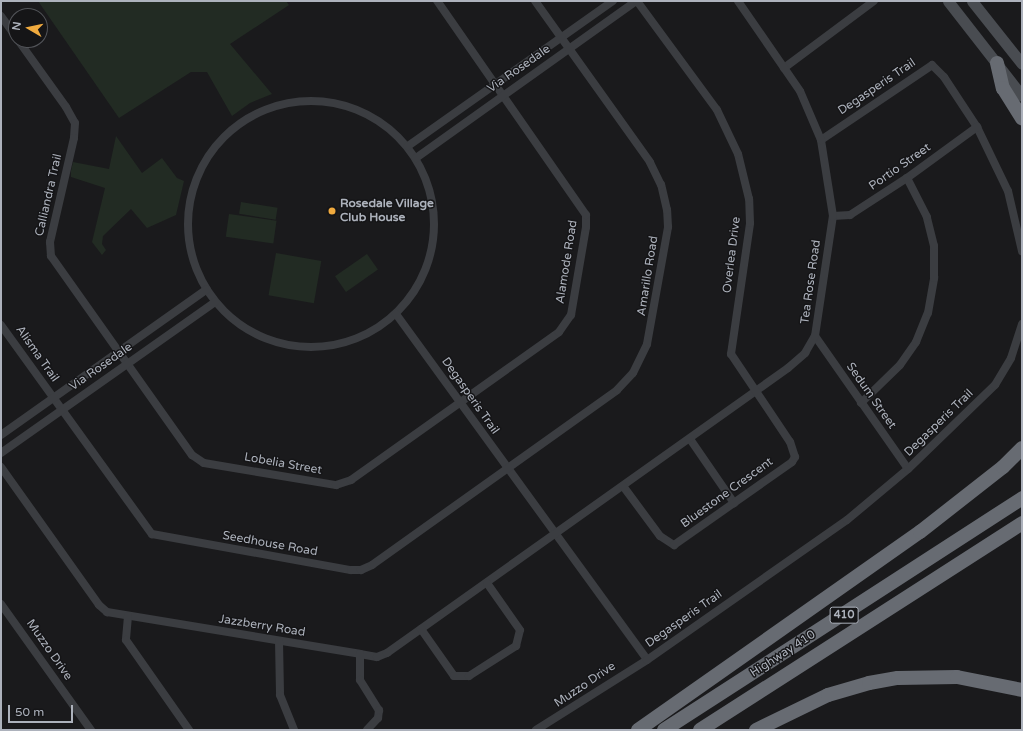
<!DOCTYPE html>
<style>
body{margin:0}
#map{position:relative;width:1023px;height:731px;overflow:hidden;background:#1a1a1c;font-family:"Varela Round",sans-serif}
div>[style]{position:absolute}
.green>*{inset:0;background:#222b23;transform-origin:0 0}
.street>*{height:8px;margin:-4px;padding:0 4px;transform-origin:4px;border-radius:4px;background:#3b3d41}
.street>.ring{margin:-4px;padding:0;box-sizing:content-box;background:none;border:8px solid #3b3d41;border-radius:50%}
.secondary>*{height:11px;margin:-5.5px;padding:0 5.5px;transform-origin:5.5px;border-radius:5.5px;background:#494c51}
.highway>*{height:14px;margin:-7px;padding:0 7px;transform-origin:7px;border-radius:7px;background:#676b72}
.dots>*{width:11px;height:11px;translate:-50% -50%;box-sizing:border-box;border:2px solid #151517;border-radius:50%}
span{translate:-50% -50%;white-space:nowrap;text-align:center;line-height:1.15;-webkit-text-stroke:3px #151517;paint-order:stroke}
.shield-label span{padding:1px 3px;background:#151517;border:1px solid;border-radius:3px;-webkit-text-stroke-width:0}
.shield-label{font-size:11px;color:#adb2bc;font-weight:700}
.street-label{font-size:12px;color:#adb2bc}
.poi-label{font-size:12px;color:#adb2bc;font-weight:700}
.left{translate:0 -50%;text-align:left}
.frame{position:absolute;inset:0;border:2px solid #adb2bc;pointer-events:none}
.north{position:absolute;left:8px;top:8px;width:40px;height:40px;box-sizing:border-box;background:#151517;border:1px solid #525459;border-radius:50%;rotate:279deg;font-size:11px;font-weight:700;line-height:16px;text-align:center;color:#adb2bc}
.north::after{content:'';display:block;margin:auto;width:14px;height:18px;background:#f0aa3e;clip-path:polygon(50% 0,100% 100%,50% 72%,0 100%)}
.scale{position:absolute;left:8px;top:705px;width:65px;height:18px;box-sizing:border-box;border:2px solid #adb2bc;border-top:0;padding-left:5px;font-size:12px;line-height:14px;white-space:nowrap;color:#adb2bc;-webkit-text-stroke:3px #151517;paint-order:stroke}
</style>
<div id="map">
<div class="green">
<i style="clip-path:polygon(38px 1px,286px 1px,289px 5px,230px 44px,272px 94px,250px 103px,232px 116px,207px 72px,191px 72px,119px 118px)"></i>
<i style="clip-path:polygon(116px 136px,142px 173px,162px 158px,177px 178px,184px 181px,176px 215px,147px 228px,131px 209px,103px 236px,102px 244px,106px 250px,102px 255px,92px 242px,105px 188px,71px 177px,71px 171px,73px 162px,109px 169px)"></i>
<i style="left:241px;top:202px;width:37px;height:12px;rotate:9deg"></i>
<i style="left:229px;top:214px;width:48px;height:23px;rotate:8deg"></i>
<i style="left:276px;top:253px;width:46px;height:43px;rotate:10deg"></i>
<i style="left:367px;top:254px;width:19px;height:39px;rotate:55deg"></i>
</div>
<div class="street">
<i style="left:1px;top:16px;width:26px;rotate:54deg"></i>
<i style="left:18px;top:40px;width:82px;rotate:54.4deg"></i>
<i style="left:66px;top:107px;width:18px;rotate:61deg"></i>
<i style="left:75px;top:123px;width:15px;rotate:94deg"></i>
<i style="left:74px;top:138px;width:107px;rotate:103deg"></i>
<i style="left:50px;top:242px;width:14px;rotate:86deg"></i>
<i style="left:51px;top:256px;width:244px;rotate:54.7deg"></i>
<i style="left:192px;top:455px;width:14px;rotate:34deg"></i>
<i style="left:204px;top:463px;width:134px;rotate:9.5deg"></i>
<i style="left:336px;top:485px;width:16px;rotate:-18deg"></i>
<i style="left:351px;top:480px;width:255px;rotate:-35.4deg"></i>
<i style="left:559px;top:332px;width:21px;rotate:-55deg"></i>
<i style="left:571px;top:315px;width:89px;rotate:-80.3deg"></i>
<i style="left:586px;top:227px;width:12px;rotate:-90deg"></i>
<i style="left:586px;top:215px;width:261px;rotate:-124.8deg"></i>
<i style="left:784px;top:68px;width:112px;rotate:-36.7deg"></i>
<i class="ring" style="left:188px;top:101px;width:238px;height:238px"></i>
<i style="left:821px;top:140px;width:134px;rotate:-34deg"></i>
<i style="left:932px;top:65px;width:17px;rotate:45deg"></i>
<i style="left:944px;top:77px;width:60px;rotate:56.6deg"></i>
<i style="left:977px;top:127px;width:71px;rotate:64.2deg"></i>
<i style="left:1008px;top:191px;width:62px;rotate:76.9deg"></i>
<i style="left:408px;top:146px;width:251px;rotate:-35.3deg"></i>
<i style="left:416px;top:158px;width:270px;rotate:-35.5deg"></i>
<i style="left:833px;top:216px;width:17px;rotate:-3deg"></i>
<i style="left:850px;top:215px;width:68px;rotate:-33deg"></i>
<i style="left:907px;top:178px;width:87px;rotate:-36.1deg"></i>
<i style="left:396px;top:314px;width:427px;rotate:54deg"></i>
<i style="left:1px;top:325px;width:258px;rotate:54.2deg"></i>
<i style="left:152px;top:534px;width:202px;rotate:10.3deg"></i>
<i style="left:351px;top:570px;width:10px"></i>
<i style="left:361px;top:570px;width:12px;rotate:-24deg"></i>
<i style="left:372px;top:565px;width:301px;rotate:-35.5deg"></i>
<i style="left:617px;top:390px;width:23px;rotate:-47deg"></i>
<i style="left:633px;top:373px;width:32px;rotate:-64deg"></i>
<i style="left:647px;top:344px;width:119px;rotate:-79.8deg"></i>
<i style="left:668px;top:227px;width:17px;rotate:-93deg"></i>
<i style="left:667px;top:210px;width:26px;rotate:-103deg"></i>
<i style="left:661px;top:185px;width:25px;rotate:-116deg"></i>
<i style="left:650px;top:162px;width:198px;rotate:-125.5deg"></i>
<i style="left:815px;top:336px;width:162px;rotate:55deg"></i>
<i style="left:861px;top:403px;width:54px;rotate:-44.3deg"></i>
<i style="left:900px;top:365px;width:28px;rotate:-55deg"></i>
<i style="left:916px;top:342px;width:31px;rotate:-68deg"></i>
<i style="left:928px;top:313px;width:36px;rotate:-80deg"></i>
<i style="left:934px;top:278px;width:32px;rotate:-90deg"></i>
<i style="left:934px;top:246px;width:30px;rotate:-104deg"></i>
<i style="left:927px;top:217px;width:44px;rotate:-117.1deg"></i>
<i style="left:1px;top:435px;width:252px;rotate:-35.3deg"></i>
<i style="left:690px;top:439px;width:78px;rotate:55.5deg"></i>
<i style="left:1px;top:453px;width:262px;rotate:-35.2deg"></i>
<i style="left:1px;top:467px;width:169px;rotate:54.6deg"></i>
<i style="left:99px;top:605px;width:11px;rotate:41deg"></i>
<i style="left:107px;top:612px;width:256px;rotate:9.4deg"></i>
<i style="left:360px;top:654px;width:17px;rotate:10deg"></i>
<i style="left:377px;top:657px;width:11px;rotate:-22deg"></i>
<i style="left:387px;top:653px;width:492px;rotate:-35.4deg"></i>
<i style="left:788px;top:368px;width:23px;rotate:-41deg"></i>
<i style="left:805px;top:353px;width:20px;rotate:-60deg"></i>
<i style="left:815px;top:336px;width:121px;rotate:-81.5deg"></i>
<i style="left:833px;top:216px;width:77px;rotate:-99deg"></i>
<i style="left:821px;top:140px;width:53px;rotate:-113.2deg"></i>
<i style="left:800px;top:91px;width:109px;rotate:-124.6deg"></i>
<i style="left:623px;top:486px;width:62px;rotate:53.5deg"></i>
<i style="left:660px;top:536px;width:17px;rotate:33deg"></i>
<i style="left:674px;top:545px;width:144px;rotate:-35.1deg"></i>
<i style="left:792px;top:462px;width:6px;rotate:-59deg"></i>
<i style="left:795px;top:457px;width:16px;rotate:-108deg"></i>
<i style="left:790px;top:442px;width:106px;rotate:-123.8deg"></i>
<i style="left:731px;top:354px;width:132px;rotate:-81.7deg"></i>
<i style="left:750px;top:223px;width:24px;rotate:-92deg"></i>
<i style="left:749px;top:199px;width:46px;rotate:-103.7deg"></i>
<i style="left:738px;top:154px;width:49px;rotate:-115.5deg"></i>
<i style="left:717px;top:110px;width:135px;rotate:-126.3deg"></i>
<i style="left:1px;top:604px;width:155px;rotate:54.5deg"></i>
<i style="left:128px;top:616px;width:24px;rotate:95deg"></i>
<i style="left:126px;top:640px;width:110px;rotate:55deg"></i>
<i style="left:421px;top:629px;width:57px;rotate:54.9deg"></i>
<i style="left:454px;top:676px;width:15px"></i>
<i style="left:469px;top:676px;width:56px;rotate:-32.6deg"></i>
<i style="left:516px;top:646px;width:16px;rotate:-76deg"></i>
<i style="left:520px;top:630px;width:57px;rotate:-125.1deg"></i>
<i style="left:279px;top:641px;width:54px;rotate:88.9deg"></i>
<i style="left:280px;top:695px;width:38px;rotate:68deg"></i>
<i style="left:360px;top:654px;width:26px;rotate:90deg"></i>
<i style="left:360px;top:680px;width:36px;rotate:58deg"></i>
<i style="left:379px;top:710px;width:8px;rotate:97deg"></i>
<i style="left:378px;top:718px;width:16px;rotate:133deg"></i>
<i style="left:536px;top:730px;width:131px;rotate:-32.2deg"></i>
<i style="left:647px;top:660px;width:244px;rotate:-35deg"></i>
<i style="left:847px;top:520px;width:80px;rotate:-39.9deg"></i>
<i style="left:908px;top:469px;width:121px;rotate:-44deg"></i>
<i style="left:995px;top:385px;width:31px;rotate:-59deg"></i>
<i style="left:1011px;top:358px;width:36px;rotate:-72deg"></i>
</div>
<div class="secondary">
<i style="left:948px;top:1px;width:120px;rotate:52.1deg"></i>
<i style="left:972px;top:1px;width:80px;rotate:51.6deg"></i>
</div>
<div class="highway">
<i style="left:997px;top:63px;width:26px;rotate:77deg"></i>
<i style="left:1003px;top:88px;width:36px;rotate:58deg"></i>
<i style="left:638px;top:730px;width:345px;rotate:-35.1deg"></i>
<i style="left:920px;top:532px;width:105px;rotate:-38.1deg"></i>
<i style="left:1003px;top:467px;width:27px;rotate:-45deg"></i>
<i style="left:664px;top:730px;width:427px;rotate:-32.9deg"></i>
<i style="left:700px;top:730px;width:383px;rotate:-32.7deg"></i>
<i style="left:756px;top:730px;width:80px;rotate:-25.9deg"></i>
<i style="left:828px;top:695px;width:43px;rotate:-16.3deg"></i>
<i style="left:869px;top:683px;width:29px;rotate:-10deg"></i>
<i style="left:898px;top:678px;width:59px;rotate:-1deg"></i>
<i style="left:957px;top:677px;width:66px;rotate:11.3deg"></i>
</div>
<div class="dots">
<i style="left:332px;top:211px;background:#f0aa3e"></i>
</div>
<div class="shield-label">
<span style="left:844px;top:615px">410</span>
</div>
<div class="street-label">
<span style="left:519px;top:69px;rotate:-35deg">Via Rosedale</span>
<span style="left:877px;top:87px;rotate:-34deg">Degasperis Trail</span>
<span style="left:900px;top:167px;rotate:-35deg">Portio Street</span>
<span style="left:49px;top:195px;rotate:-77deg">Calliandra Trail</span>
<span style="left:732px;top:255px;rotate:-83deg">Overlea Drive</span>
<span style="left:567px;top:262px;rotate:-81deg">Alamode Road</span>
<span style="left:648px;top:276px;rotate:-81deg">Amarillo Road</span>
<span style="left:811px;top:282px;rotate:-82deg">Tea Rose Road</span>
<span style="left:37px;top:354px;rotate:55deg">Alisma Trail</span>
<span style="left:101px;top:367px;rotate:-35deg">Via Rosedale</span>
<span style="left:470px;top:396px;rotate:55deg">Degasperis Trail</span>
<span style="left:871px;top:396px;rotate:55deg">Sedum Street</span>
<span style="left:939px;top:423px;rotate:-44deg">Degasperis Trail</span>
<span style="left:283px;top:464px;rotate:10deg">Lobelia Street</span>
<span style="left:727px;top:493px;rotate:-36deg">Bluestone Crescent</span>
<span style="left:270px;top:544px;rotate:10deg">Seedhouse Road</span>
<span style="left:684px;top:619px;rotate:-35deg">Degasperis Trail</span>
<span style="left:262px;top:626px;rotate:9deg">Jazzberry Road</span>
<span style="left:49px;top:650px;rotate:55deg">Muzzo Drive</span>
<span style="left:783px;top:654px;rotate:-33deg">Highway 410</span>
<span style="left:585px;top:685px;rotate:-34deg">Muzzo Drive</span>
</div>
<div class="poi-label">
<span class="left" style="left:340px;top:211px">Rosedale Village<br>Club House</span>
</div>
<div class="frame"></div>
<div class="north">N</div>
<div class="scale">50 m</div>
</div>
